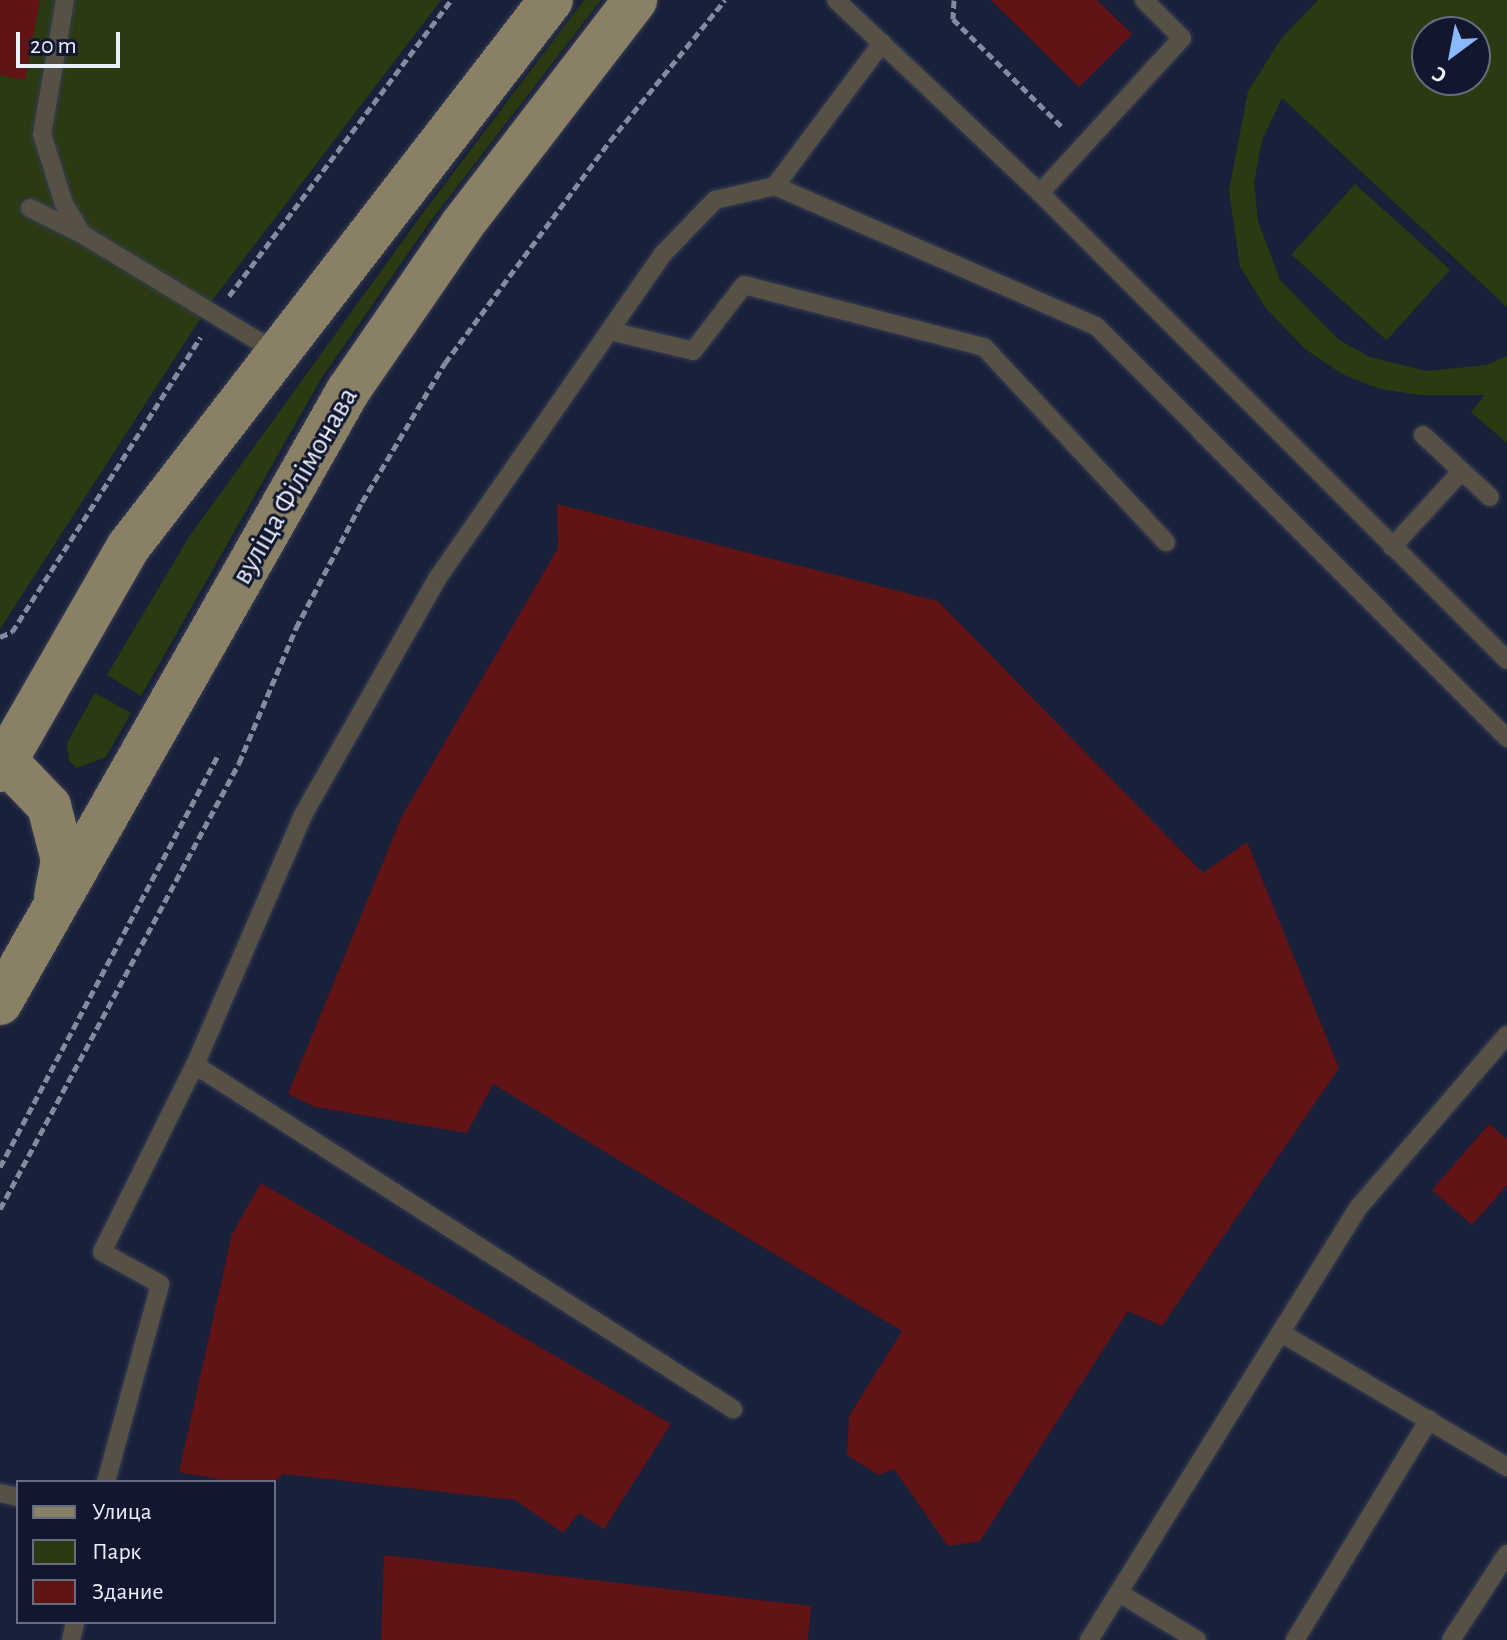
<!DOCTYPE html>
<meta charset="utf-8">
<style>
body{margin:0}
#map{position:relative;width:1507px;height:1640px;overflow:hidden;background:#192039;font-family:"Alegreya Sans",sans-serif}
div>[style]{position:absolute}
.green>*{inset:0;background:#2a3b11;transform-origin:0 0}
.building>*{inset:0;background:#611315}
.path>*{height:5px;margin-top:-2.5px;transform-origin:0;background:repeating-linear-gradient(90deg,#858b9e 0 8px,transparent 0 12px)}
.roads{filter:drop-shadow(0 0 2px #363d54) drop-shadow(0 0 2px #363d54)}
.service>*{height:18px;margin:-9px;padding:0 9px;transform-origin:9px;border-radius:9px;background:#565144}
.primary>*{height:44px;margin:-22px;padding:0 22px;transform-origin:22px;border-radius:22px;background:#8a8065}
span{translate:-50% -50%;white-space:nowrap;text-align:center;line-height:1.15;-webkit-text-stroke:6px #10172e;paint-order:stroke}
.street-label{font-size:30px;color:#eaeffc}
.legend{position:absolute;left:16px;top:1480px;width:260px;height:144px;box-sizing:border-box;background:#10172e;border:2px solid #676d80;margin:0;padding:10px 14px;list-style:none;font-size:24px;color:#eaeffc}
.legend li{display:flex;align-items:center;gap:16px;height:40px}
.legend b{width:40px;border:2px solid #676d80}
.north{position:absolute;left:1411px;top:16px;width:80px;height:80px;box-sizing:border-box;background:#10172e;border:2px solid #676d80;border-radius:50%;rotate:212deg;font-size:22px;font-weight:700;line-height:32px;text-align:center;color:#eaeffc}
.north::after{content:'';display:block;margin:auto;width:28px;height:36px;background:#88bafc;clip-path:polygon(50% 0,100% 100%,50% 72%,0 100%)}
.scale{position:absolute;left:16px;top:32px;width:104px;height:36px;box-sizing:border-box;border:4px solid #eaeffc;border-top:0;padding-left:10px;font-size:24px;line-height:28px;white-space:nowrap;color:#eaeffc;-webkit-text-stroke:6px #10172e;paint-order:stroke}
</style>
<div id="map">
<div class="green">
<i style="clip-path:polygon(0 0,441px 0,211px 302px,0 629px)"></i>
<i style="clip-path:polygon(584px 0,601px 0,429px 223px,321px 379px,141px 696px,107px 675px,189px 537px,420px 217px)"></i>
<i style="clip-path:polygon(evenodd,1318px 0,1507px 0,1507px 307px,1282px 98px,1262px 140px,1254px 183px,1258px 221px,1280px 280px,1339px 340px,1370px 357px,1427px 371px,1486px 365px,1507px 356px,1507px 443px,1471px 412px,1485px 395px,1420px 395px,1380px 389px,1342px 374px,1305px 349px,1265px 307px,1240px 266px,1229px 191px,1248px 91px,1281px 39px,1318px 0,1475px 32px,1475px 80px,1427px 80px,1427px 32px,1475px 32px)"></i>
<i style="left:1355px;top:184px;width:128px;height:95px;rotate:42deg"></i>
<i style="clip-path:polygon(95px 693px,131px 713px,106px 757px,77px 768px,69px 761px,67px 743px)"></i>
</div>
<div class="building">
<i style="clip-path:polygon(0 0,40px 0,25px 80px,0 75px)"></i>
<i style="clip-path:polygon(991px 0,1097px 0,1132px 34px,1079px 87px)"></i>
<i style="clip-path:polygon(557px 504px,938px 601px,1203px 873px,1247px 842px,1339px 1068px,1162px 1326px,1128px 1311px,980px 1541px,948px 1546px,894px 1469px,878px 1475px,847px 1455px,849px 1416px,902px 1331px,493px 1084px,467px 1133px,315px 1107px,288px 1094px,402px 816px,558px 548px)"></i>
<i style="clip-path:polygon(1489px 1124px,1507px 1139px,1507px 1185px,1472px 1225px,1432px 1190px)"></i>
<i style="clip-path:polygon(261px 1183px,671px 1424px,604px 1529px,579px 1513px,563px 1533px,515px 1500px,283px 1474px,275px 1482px,233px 1482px,179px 1472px,232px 1234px)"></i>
<i style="clip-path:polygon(384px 1555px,811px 1606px,808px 1640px,381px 1640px)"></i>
</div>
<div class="path">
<i style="left:954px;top:0;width:19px;rotate:93deg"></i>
<i style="left:953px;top:19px;width:155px;rotate:44.7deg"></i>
<i style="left:229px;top:296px;width:370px;rotate:-53.1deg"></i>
<i style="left:0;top:637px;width:13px;rotate:-23deg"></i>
<i style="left:12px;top:632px;width:350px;rotate:-57.4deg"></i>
<i style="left:0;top:1167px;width:468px;rotate:-62.1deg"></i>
<i style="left:0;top:1209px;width:506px;rotate:-61.81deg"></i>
<i style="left:239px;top:763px;width:147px;rotate:-67.1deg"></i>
<i style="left:296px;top:628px;width:142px;rotate:-62.4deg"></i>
<i style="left:362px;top:502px;width:162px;rotate:-59.2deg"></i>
<i style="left:445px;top:363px;width:277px;rotate:-53.4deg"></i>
<i style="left:610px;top:141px;width:182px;rotate:-50.8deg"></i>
</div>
<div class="roads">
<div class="service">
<i style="left:65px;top:0;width:136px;rotate:99.7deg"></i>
<i style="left:42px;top:134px;width:73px;rotate:72.6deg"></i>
<i style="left:64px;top:204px;width:35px;rotate:59deg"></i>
<i style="left:836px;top:0;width:281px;rotate:43.4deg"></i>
<i style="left:1040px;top:193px;width:660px;rotate:45deg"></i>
<i style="left:775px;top:186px;width:179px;rotate:-53.2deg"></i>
<i style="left:1040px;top:193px;width:210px;rotate:-47.5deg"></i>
<i style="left:1182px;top:38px;width:54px;rotate:-135deg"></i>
<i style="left:30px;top:208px;width:58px;rotate:26.6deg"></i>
<i style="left:82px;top:234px;width:231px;rotate:31.3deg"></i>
<i style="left:610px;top:331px;width:85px;rotate:13.5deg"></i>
<i style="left:693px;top:351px;width:83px;rotate:-52.3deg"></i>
<i style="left:744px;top:285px;width:248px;rotate:14.5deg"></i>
<i style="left:984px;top:347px;width:267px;rotate:47deg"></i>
<i style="left:1423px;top:435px;width:91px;rotate:42.8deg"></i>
<i style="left:1392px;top:547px;width:103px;rotate:-47.4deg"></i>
<i style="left:195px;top:1065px;width:639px;rotate:32.6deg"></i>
<i style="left:1283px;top:1334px;width:261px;rotate:30.7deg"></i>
<i style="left:106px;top:1482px;width:205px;rotate:-74.7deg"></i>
<i style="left:160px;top:1284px;width:66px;rotate:-151.1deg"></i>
<i style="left:102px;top:1252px;width:209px;rotate:-63.6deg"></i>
<i style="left:195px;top:1065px;width:272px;rotate:-66.6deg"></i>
<i style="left:303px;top:815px;width:271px;rotate:-60.4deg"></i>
<i style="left:437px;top:579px;width:396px;rotate:-55.2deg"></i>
<i style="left:663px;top:254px;width:75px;rotate:-46.1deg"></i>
<i style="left:715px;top:200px;width:62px;rotate:-13.1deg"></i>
<i style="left:775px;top:186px;width:350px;rotate:23.6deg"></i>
<i style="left:1096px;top:326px;width:582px;rotate:45.07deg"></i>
<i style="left:0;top:1493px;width:18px;rotate:13deg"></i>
<i style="left:1119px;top:1593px;width:91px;rotate:31.1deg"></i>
<i style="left:71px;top:1640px;width:18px;rotate:-77deg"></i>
<i style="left:1089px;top:1640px;width:509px;rotate:-58.09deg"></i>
<i style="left:1358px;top:1208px;width:228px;rotate:-49.3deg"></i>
<i style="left:1295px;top:1640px;width:258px;rotate:-58.7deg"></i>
<i style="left:1451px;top:1640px;width:103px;rotate:-56.9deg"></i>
</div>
<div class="primary">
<i style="left:0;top:755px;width:71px;rotate:46.1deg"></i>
<i style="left:49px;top:806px;width:56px;rotate:75.5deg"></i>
<i style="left:63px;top:860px;width:36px;rotate:101deg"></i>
<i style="left:0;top:770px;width:258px;rotate:-60.1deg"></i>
<i style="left:129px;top:546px;width:690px;rotate:-52.3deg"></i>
<i style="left:0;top:1003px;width:704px;rotate:-60.38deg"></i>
<i style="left:348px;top:391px;width:201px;rotate:-55.5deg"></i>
<i style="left:462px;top:225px;width:284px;rotate:-52.4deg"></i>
</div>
</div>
<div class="street-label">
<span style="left:295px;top:486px;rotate:-60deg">вуліца Філімонава</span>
</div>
<ul class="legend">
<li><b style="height:10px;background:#8a8065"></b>Улица</li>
<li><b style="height:22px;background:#2a3b11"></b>Парк</li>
<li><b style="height:22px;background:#611315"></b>Здание</li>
</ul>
<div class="north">С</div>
<div class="scale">20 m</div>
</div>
